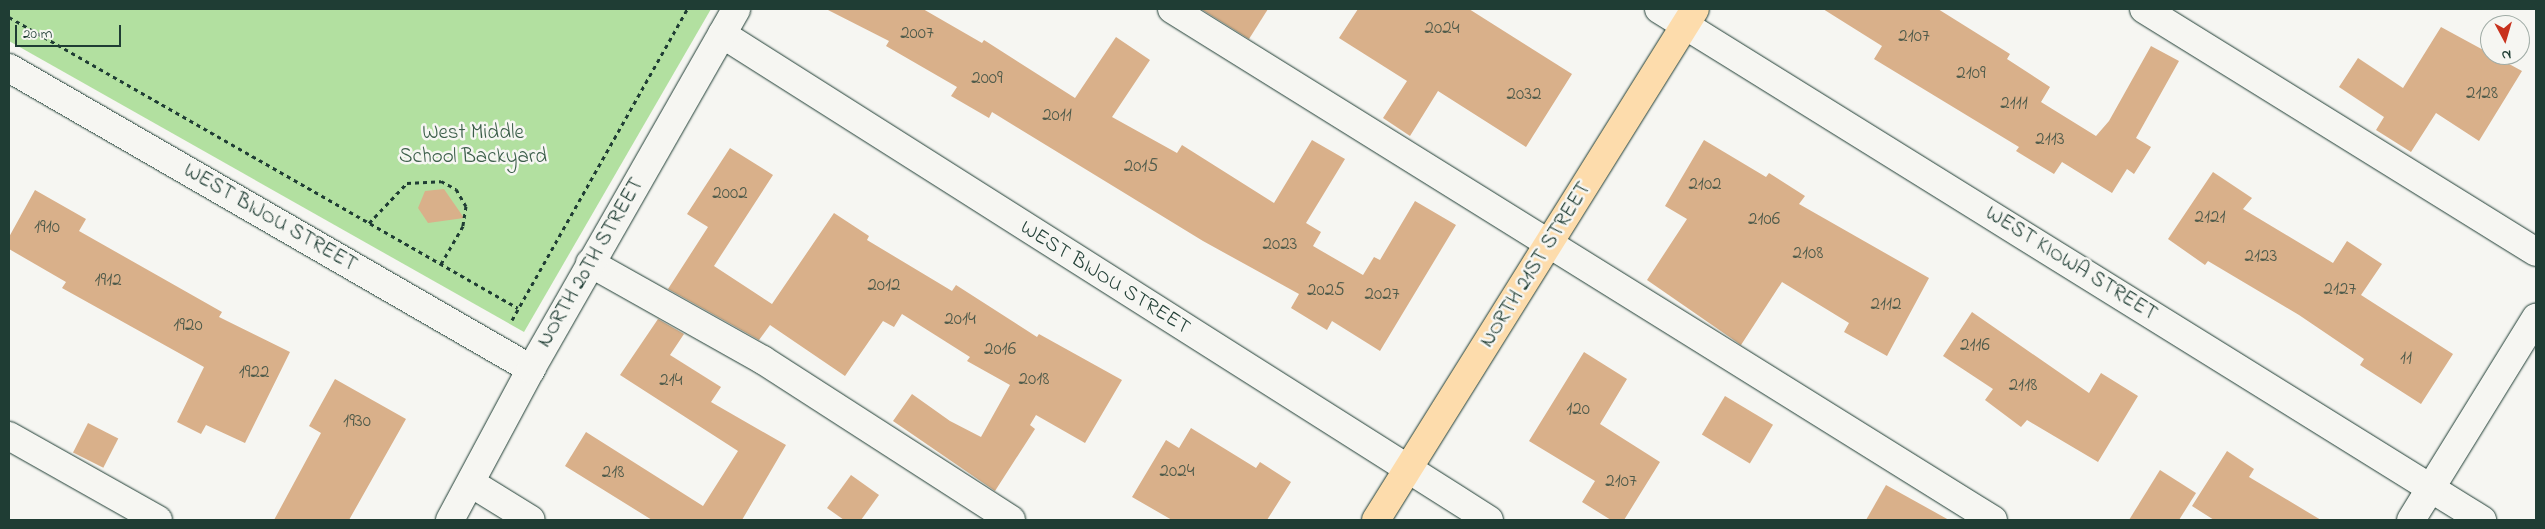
<!DOCTYPE html>
<style>
body{margin:0}
#map{position:relative;width:2545px;height:529px;overflow:hidden;background:#f6f6f2;font-family:"Indie Flower",sans-serif}
div>[style]{position:absolute}
.green>*{inset:0;background:#b2e0a0}
.building>*{inset:0;background:#d9b08a;transform-origin:0 0}
.path>*{height:3px;margin-top:-1.5px;transform-origin:0;background:repeating-linear-gradient(90deg,#1f3d34 0 4px,transparent 0 8px)}
.roads{filter:drop-shadow(0 0 1px #1f3d34) drop-shadow(0 0 1px #1f3d34)}
.minor>*{height:28px;margin:-14px;padding:0 14px;transform-origin:14px;border-radius:14px;background:#f6f6f2}
.major>*{height:28px;margin:-14px;padding:0 14px;transform-origin:14px;border-radius:14px;background:#fddcac}
span{translate:-50% -50%;white-space:nowrap;text-align:center;line-height:1.15;-webkit-text-stroke:5px #f6f6f2;paint-order:stroke}
.number-label{font-size:19px;color:#4e5a4a}
.number-label span{-webkit-text-stroke-width:0}
.park-label{font-size:21px;color:#3c5e4a}
.street-label{font-size:21px;color:#1f3d34}
.frame{position:absolute;inset:0;border:10px solid #1f3d34;pointer-events:none}
.north{position:absolute;left:2480px;top:15px;width:50px;height:50px;box-sizing:border-box;background:#f6f6f2;border:1px solid #a0aca6;border-radius:50%;rotate:174deg;font-size:14px;font-weight:700;line-height:20px;text-align:center;color:#1f3d34}
.north::after{content:'';display:block;margin:auto;width:18px;height:22px;background:#c8321e;clip-path:polygon(50% 0,100% 100%,50% 72%,0 100%)}
.scale{position:absolute;left:15px;top:25px;width:106px;height:22px;box-sizing:border-box;border:2px solid #1f3d34;border-top:0;padding-left:6px;font-size:15px;line-height:18px;white-space:nowrap;color:#1f3d34;-webkit-text-stroke:4px #f6f6f2;paint-order:stroke}
</style>
<div id="map">
<div class="green">
<i style="clip-path:polygon(9px 9px,711px 9px,524px 332px,9px 41px)"></i>
</div>
<div class="building">
<i style="clip-path:polygon(826px 9px,923px 9px,982px 43px,984px 40px,1075px 98px,1116px 37px,1150px 60px,1112px 117px,1177px 153px,1182px 145px,1274px 203px,1312px 140px,1345px 159px,1306px 223px,1321px 232px,1313px 246px,1363px 275px,1374px 257px,1380px 260px,1415px 201px,1456px 225px,1380px 351px,1332px 321px,1327px 330px,1291px 308px,1299px 294px,1203px 241px,992px 112px,989px 118px,951px 96px,957px 87px,886px 46px,889px 41px)"></i>
<i style="clip-path:polygon(1201px 9px,1268px 9px,1249px 39px)"></i>
<i style="clip-path:polygon(1358px 9px,1469px 9px,1572px 74px,1526px 147px,1438px 91px,1410px 136px,1383px 118px,1407px 81px,1339px 38px)"></i>
<i style="clip-path:polygon(1823px 9px,1938px 9px,2010px 54px,2007px 59px,2050px 87px,2041px 102px,2096px 136px,2109px 121px,2151px 46px,2179px 61px,2136px 138px,2151px 147px,2134px 174px,2127px 169px,2112px 193px,2062px 162px,2054px 174px,2016px 151px,2019px 147px,1874px 59px,1882px 46px)"></i>
<i style="clip-path:polygon(2441px 27px,2522px 71px,2479px 141px,2436px 113px,2411px 152px,2376px 130px,2384px 117px,2339px 87px,2358px 58px,2403px 88px)"></i>
<i style="clip-path:polygon(1704px 140px,1766px 177px,1769px 173px,1805px 196px,1799px 204px,1929px 278px,1887px 356px,1844px 332px,1849px 323px,1782px 282px,1741px 345px,1647px 280px,1687px 219px,1665px 206px)"></i>
<i style="clip-path:polygon(730px 148px,773px 175px,714px 266px,772px 304px,834px 213px,869px 236px,867px 240px,952px 291px,956px 285px,1037px 337px,1039px 334px,1122px 380px,1085px 443px,1036px 415px,1030px 425px,1035px 429px,995px 491px,893px 421px,912px 394px,950px 421px,981px 437px,1010px 385px,967px 361px,970px 357px,902px 314px,894px 327px,883px 321px,845px 376px,770px 325px,759px 340px,668px 289px,708px 227px,687px 214px)"></i>
<i style="clip-path:polygon(2213px 172px,2252px 198px,2243px 209px,2333px 263px,2347px 241px,2382px 264px,2361px 295px,2453px 354px,2421px 404px,2360px 365px,2364px 359px,2299px 315px,2208px 261px,2205px 265px,2168px 239px)"></i>
<i style="clip-path:polygon(444px 189px,464px 218px,428px 223px,418px 208px,425px 191px)"></i>
<i style="clip-path:polygon(35px 190px,86px 219px,79px 231px,222px 312px,219px 317px,290px 352px,245px 443px,206px 425px,201px 434px,177px 422px,204px 367px,62px 288px,66px 282px,9px 249px,9px 237px)"></i>
<i style="clip-path:polygon(1972px 312px,2089px 393px,2101px 373px,2138px 396px,2098px 462px,2027px 420px,2021px 427px,1985px 400px,1993px 389px,1943px 356px)"></i>
<i style="clip-path:polygon(658px 319px,684px 334px,670px 355px,721px 387px,711px 402px,786px 445px,742px 520px,652px 520px,565px 466px,586px 432px,703px 506px,738px 451px,620px 375px)"></i>
<i style="clip-path:polygon(1584px 352px,1627px 379px,1600px 424px,1660px 462px,1624px 520px,1611px 520px,1582px 502px,1595px 481px,1529px 441px)"></i>
<i style="clip-path:polygon(335px 379px,406px 419px,349px 520px,274px 520px,321px 433px,309px 426px)"></i>
<i style="left:1725px;top:396px;width:56px;height:45px;rotate:31deg"></i>
<i style="left:88px;top:423px;width:34px;height:33px;rotate:27deg"></i>
<i style="clip-path:polygon(1191px 428px,1256px 468px,1260px 462px,1291px 482px,1267px 520px,1172px 520px,1132px 497px,1166px 440px,1179px 448px)"></i>
<i style="clip-path:polygon(2227px 451px,2254px 469px,2249px 477px,2321px 520px,2214px 520px,2192px 506px)"></i>
<i style="clip-path:polygon(2160px 470px,2196px 493px,2179px 520px,2129px 520px)"></i>
<i style="clip-path:polygon(851px 475px,879px 495px,861px 520px,844px 520px,827px 508px)"></i>
<i style="clip-path:polygon(1886px 485px,1949px 520px,1866px 520px)"></i>
</div>
<div class="path">
<i style="left:9px;top:17px;width:586px;rotate:29.76deg"></i>
<i style="left:369px;top:223px;width:55px;rotate:-46.5deg"></i>
<i style="left:407px;top:183px;width:34px;rotate:-3deg"></i>
<i style="left:441px;top:181px;width:17px;rotate:28deg"></i>
<i style="left:456px;top:189px;width:20px;rotate:60deg"></i>
<i style="left:466px;top:206px;width:20px;rotate:99deg"></i>
<i style="left:463px;top:226px;width:44px;rotate:120.1deg"></i>
<i style="left:512px;top:320px;width:357px;rotate:-60.6deg"></i>
</div>
<div class="roads">
<div class="minor">
<i style="left:1172px;top:9px;width:967px;rotate:31.9deg"></i>
<i style="left:1659px;top:9px;width:969px;rotate:31.84deg"></i>
<i style="left:2144px;top:9px;width:461px;rotate:31.8deg"></i>
<i style="left:722px;top:34px;width:908px;rotate:32.36deg"></i>
<i style="left:9px;top:68px;width:603px;rotate:29.97deg"></i>
<i style="left:590px;top:263px;width:198px;rotate:29.3deg"></i>
<i style="left:763px;top:360px;width:295px;rotate:32.8deg"></i>
<i style="left:9px;top:436px;width:171px;rotate:29.4deg"></i>
<i style="left:471px;top:483px;width:70px;rotate:31.7deg"></i>
<i style="left:450px;top:520px;width:171px;rotate:-61.8deg"></i>
<i style="left:531px;top:369px;width:414px;rotate:-60.3deg"></i>
<i style="left:2411px;top:520px;width:238px;rotate:-58.3deg"></i>
</div>
<div class="major">
<i style="left:1376px;top:520px;width:602px;rotate:-58.02deg"></i>
</div>
</div>
<div class="number-label">
<span style="left:1442px;top:29px">2024</span>
<span style="left:917px;top:34px">2007</span>
<span style="left:1914px;top:37px">2107</span>
<span style="left:1971px;top:74px">2109</span>
<span style="left:987px;top:79px">2009</span>
<span style="left:2482px;top:94px">2128</span>
<span style="left:1524px;top:95px">2032</span>
<span style="left:2014px;top:104px">2111</span>
<span style="left:1057px;top:116px">2011</span>
<span style="left:2050px;top:140px">2113</span>
<span style="left:1141px;top:167px">2015</span>
<span style="left:1705px;top:185px">2102</span>
<span style="left:730px;top:194px">2002</span>
<span style="left:2210px;top:218px">2121</span>
<span style="left:1764px;top:220px">2106</span>
<span style="left:47px;top:228px">1910</span>
<span style="left:1280px;top:245px">2023</span>
<span style="left:1808px;top:254px">2108</span>
<span style="left:2261px;top:257px">2123</span>
<span style="left:108px;top:281px">1912</span>
<span style="left:884px;top:286px">2012</span>
<span style="left:2340px;top:290px">2127</span>
<span style="left:1326px;top:291px">2025</span>
<span style="left:1382px;top:295px">2027</span>
<span style="left:1886px;top:305px">2112</span>
<span style="left:960px;top:320px">2014</span>
<span style="left:188px;top:326px">1920</span>
<span style="left:1975px;top:346px">2116</span>
<span style="left:1000px;top:350px">2016</span>
<span style="left:2406px;top:359px">11</span>
<span style="left:254px;top:373px">1922</span>
<span style="left:1034px;top:380px">2018</span>
<span style="left:671px;top:381px">214</span>
<span style="left:2023px;top:386px">2118</span>
<span style="left:1578px;top:410px">120</span>
<span style="left:357px;top:422px">1930</span>
<span style="left:1177px;top:472px">2024</span>
<span style="left:613px;top:473px">218</span>
<span style="left:1621px;top:482px">2107</span>
</div>
<div class="park-label">
<span style="left:473px;top:145px">West Middle<br>School Backyard</span>
</div>
<div class="street-label">
<span style="left:270px;top:218px;rotate:30deg">WEST BIJOU STREET</span>
<span style="left:591px;top:263px;rotate:-60deg">NORTH 20TH STREET</span>
<span style="left:2071px;top:264px;rotate:32deg">WEST KIOWA STREET</span>
<span style="left:1536px;top:265px;rotate:-58deg">NORTH 21ST STREET</span>
<span style="left:1105px;top:278px;rotate:32deg">WEST BIJOU STREET</span>
</div>
<div class="frame"></div>
<div class="north">N</div>
<div class="scale">20 m</div>
</div>
